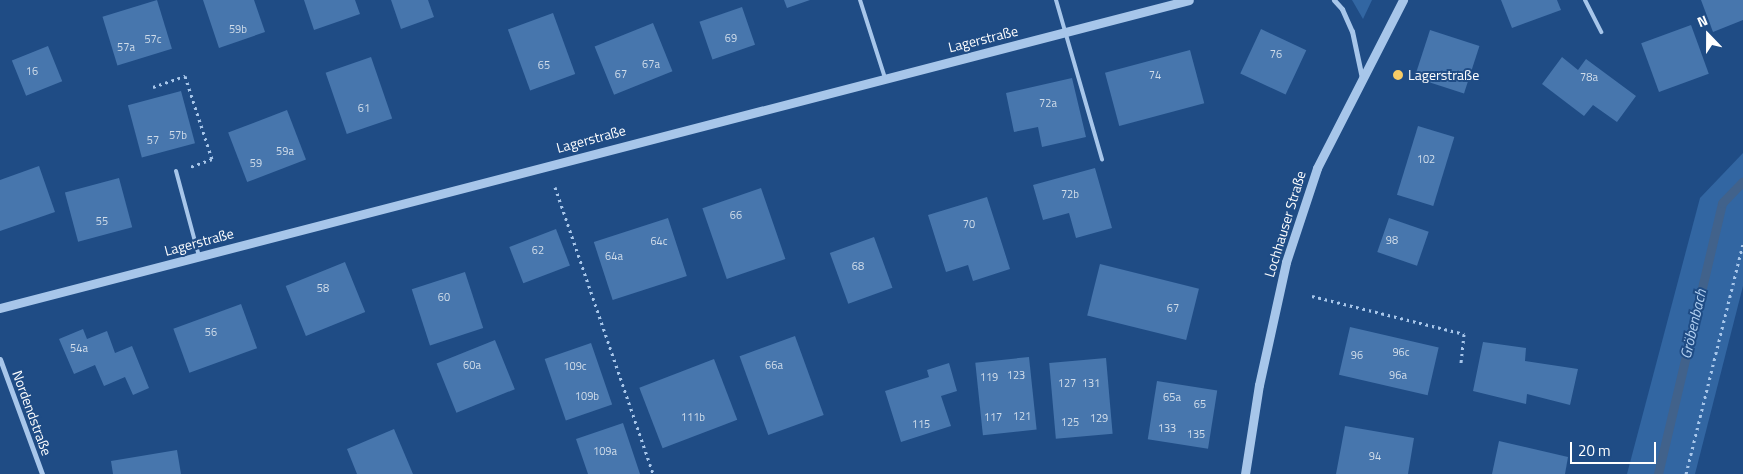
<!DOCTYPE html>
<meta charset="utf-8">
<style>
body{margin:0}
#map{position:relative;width:1743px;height:474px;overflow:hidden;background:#1f4c85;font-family:"Titillium Web",sans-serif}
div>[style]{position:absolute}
.green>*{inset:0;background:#3266a2}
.stream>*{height:9px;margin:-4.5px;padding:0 4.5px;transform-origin:4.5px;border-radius:4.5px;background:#41628b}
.building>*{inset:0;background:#4776ad;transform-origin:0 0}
.path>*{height:3px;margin-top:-1.5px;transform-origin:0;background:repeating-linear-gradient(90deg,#a7c6ea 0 2.5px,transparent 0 6.5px)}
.service>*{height:4px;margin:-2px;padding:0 2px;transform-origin:2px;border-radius:2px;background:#a7c6ea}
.minor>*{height:5px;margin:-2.5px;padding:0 2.5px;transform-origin:2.5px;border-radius:2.5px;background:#a7c6ea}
.tertiary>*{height:9px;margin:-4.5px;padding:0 4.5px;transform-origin:4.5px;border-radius:4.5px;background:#a7c6ea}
.dots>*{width:14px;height:14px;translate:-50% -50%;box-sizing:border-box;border:2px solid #1f4c85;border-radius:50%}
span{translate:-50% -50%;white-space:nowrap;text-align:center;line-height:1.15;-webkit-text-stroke:4px #1f4c85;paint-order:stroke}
.number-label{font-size:11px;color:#d1ddea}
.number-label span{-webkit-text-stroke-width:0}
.street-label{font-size:14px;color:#fff}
.poi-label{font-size:14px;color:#fff}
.left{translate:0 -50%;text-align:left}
.water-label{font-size:15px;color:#b2d0f1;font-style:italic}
.north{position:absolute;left:1683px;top:10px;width:50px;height:50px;-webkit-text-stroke:4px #1f4c85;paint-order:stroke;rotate:338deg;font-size:14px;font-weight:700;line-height:20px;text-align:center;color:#fff}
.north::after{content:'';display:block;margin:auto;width:18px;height:22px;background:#fff;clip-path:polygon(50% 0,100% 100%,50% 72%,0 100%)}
.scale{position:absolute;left:1570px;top:442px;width:86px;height:22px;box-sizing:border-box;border:2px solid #fff;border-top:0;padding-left:6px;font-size:15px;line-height:18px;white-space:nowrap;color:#fff;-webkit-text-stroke:4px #1f4c85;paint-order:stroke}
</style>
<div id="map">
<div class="green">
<i style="clip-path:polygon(1352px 0,1372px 0,1363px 19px)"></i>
<i style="clip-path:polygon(1743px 153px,1743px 286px,1695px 474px,1627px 474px,1700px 198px)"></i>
</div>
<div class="stream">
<i style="left:1658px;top:474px;width:278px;rotate:-76.7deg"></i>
<i style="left:1722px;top:203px;width:30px;rotate:-46deg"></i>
</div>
<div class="building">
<i style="left:157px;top:0;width:51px;height:57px;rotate:73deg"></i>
<i style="clip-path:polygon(203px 0,254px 0,265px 32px,219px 48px)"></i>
<i style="clip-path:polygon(304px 0,355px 0,360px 14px,314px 30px)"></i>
<i style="clip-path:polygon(391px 0,428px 0,434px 17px,401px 29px)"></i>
<i style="clip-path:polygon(784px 0,810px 0,787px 8px)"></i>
<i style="clip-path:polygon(1501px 0,1557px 0,1561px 10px,1512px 28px)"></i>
<i style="clip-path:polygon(1701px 0,1743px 0,1743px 20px,1713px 32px)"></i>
<i style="left:742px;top:7px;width:40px;height:45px;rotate:71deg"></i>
<i style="left:553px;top:13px;width:65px;height:48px;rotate:70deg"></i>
<i style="left:653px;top:23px;width:52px;height:63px;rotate:68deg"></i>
<i style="left:1691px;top:25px;width:52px;height:53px;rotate:70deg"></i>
<i style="left:1261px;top:29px;width:50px;height:49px;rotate:25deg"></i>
<i style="left:1430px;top:30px;width:52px;height:50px;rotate:18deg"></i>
<i style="left:48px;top:46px;width:38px;height:39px;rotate:68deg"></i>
<i style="left:1190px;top:50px;width:55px;height:88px;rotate:75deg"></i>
<i style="left:371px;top:57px;width:65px;height:48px;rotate:71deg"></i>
<i style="clip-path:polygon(1562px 57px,1578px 70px,1586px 59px,1636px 96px,1617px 122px,1593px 105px,1584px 116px,1542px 84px)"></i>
<i style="clip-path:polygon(1072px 78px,1086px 137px,1042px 147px,1038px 127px,1014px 132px,1006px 93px)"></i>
<i style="left:181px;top:91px;width:54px;height:55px;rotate:75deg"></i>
<i style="left:287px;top:110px;width:53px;height:63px;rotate:69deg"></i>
<i style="left:1418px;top:126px;width:38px;height:72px;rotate:17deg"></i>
<i style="clip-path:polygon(39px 166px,55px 212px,0 231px,0 180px)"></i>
<i style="clip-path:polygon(1095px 168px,1112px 228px,1076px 238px,1069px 213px,1043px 220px,1033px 185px)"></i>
<i style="left:119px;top:178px;width:51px;height:56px;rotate:75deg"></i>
<i style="left:761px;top:188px;width:75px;height:62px;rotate:71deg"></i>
<i style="clip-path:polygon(987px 197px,1010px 269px,973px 281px,968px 265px,946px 272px,928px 215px)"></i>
<i style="left:668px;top:218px;width:61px;height:78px;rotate:72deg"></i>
<i style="left:1389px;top:218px;width:42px;height:36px;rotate:19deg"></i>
<i style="left:556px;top:229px;width:39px;height:50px;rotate:69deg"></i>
<i style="left:874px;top:237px;width:54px;height:47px;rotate:70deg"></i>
<i style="left:345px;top:262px;width:54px;height:64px;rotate:68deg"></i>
<i style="left:1100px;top:264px;width:102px;height:53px;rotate:14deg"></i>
<i style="left:465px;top:272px;width:59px;height:56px;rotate:72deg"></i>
<i style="left:241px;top:304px;width:47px;height:72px;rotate:70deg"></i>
<i style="left:1350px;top:327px;width:91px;height:49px;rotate:13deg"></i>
<i style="clip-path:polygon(83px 329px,87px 339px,107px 331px,115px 353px,132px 346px,149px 388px,133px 395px,125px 377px,104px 386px,95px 365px,74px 374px,59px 339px)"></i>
<i style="left:795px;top:336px;width:84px;height:59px;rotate:70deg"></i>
<i style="left:495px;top:340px;width:53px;height:63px;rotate:68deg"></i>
<i style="clip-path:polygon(1483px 342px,1526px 348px,1525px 361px,1578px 369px,1570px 405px,1527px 394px,1526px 404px,1473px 391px)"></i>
<i style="left:591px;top:343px;width:65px;height:49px;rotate:71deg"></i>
<i style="left:1029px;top:357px;width:73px;height:54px;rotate:84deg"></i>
<i style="left:1106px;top:358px;width:76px;height:57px;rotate:85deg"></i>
<i style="left:714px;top:359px;width:65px;height:80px;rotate:69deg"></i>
<i style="clip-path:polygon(949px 363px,957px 391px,941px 396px,951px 426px,901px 442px,885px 391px,929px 377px,927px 370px)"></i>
<i style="left:1157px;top:381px;width:61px;height:59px;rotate:9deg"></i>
<i style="clip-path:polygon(623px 423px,640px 474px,588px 474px,576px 439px)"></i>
<i style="clip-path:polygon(1345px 426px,1414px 438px,1408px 474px,1336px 474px)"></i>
<i style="clip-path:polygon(394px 429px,413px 474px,357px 474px,347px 449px)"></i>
<i style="clip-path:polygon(1499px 441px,1568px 457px,1565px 474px,1492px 474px)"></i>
<i style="clip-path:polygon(177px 450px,181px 474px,113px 474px,111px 461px)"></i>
</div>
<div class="path">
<i style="left:153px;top:87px;width:34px;rotate:-19deg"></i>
<i style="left:185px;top:76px;width:87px;rotate:72deg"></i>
<i style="left:212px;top:159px;width:23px;rotate:160deg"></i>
<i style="left:555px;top:187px;width:303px;rotate:71.1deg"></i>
<i style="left:1312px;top:296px;width:157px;rotate:14deg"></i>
<i style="left:1464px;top:334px;width:31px;rotate:96deg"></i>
<i style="left:1686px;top:474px;width:238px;rotate:-76.1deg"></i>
</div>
<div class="service">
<i style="left:860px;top:0;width:82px;rotate:72.2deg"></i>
<i style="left:1056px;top:0;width:166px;rotate:73.9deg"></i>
<i style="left:1585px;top:0;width:36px;rotate:63deg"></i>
<i style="left:176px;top:171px;width:88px;rotate:74.9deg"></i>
</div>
<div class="minor">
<i style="left:1334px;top:0;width:12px;rotate:48deg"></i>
<i style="left:1342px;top:9px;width:24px;rotate:66deg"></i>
<i style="left:1352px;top:31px;width:48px;rotate:78deg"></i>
<i style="left:0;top:359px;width:122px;rotate:69.9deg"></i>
</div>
<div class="tertiary">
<i style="left:0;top:308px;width:1228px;rotate:-14.52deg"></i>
<i style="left:1245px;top:474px;width:90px;rotate:-81.1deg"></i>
<i style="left:1259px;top:385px;width:126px;rotate:-77.6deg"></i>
<i style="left:1286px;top:262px;width:99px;rotate:-71.7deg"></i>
<i style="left:1317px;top:168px;width:189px;rotate:-62.9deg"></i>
</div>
<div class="dots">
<i style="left:1398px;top:75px;background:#f8cc66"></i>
</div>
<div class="number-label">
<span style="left:238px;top:29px">59b</span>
<span style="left:731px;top:38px">69</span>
<span style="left:153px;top:39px">57c</span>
<span style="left:126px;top:47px">57a</span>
<span style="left:1276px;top:54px">76</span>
<span style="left:651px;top:64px">67a</span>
<span style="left:544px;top:65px">65</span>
<span style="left:32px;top:71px">16</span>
<span style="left:621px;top:74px">67</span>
<span style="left:1155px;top:75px">74</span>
<span style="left:1589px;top:77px">78a</span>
<span style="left:1048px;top:103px">72a</span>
<span style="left:364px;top:108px">61</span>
<span style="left:178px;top:135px">57b</span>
<span style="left:153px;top:140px">57</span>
<span style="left:285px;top:151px">59a</span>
<span style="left:1426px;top:159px">102</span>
<span style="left:256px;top:163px">59</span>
<span style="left:1070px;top:194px">72b</span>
<span style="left:736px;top:215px">66</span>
<span style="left:102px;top:221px">55</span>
<span style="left:969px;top:224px">70</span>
<span style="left:1392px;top:240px">98</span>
<span style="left:659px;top:241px">64c</span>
<span style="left:538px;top:250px">62</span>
<span style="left:614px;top:256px">64a</span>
<span style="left:858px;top:266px">68</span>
<span style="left:323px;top:288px">58</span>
<span style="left:444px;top:297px">60</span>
<span style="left:1173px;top:308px">67</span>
<span style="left:211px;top:332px">56</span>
<span style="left:79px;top:348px">54a</span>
<span style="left:1401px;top:352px">96c</span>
<span style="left:1357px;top:355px">96</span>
<span style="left:472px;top:365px">60a</span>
<span style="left:774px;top:365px">66a</span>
<span style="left:575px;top:366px">109c</span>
<span style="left:1016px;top:375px">123</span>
<span style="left:1398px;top:375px">96a</span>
<span style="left:989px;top:377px">119</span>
<span style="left:1067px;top:383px">127</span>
<span style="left:1091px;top:383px">131</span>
<span style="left:587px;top:396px">109b</span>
<span style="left:1172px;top:397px">65a</span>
<span style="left:1200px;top:404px">65</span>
<span style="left:1022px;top:416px">121</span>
<span style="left:693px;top:417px">111b</span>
<span style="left:993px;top:417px">117</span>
<span style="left:1099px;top:418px">129</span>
<span style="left:1070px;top:422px">125</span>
<span style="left:921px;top:424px">115</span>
<span style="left:1167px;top:428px">133</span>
<span style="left:1196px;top:434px">135</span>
<span style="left:605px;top:451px">109a</span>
<span style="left:1375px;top:456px">94</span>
</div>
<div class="street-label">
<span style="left:983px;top:39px;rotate:-14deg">Lagerstraße</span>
<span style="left:591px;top:139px;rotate:-15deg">Lagerstraße</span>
<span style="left:1285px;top:224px;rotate:-73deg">Lochhauser Straße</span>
<span style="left:199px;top:242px;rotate:-15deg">Lagerstraße</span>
<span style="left:32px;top:413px;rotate:70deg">Nordendstraße</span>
</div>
<div class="poi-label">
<span class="left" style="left:1408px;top:75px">Lagerstraße</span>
</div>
<div class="water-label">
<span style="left:1693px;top:324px;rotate:-77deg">Gröbenbach</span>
</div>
<div class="north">N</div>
<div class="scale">20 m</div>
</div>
